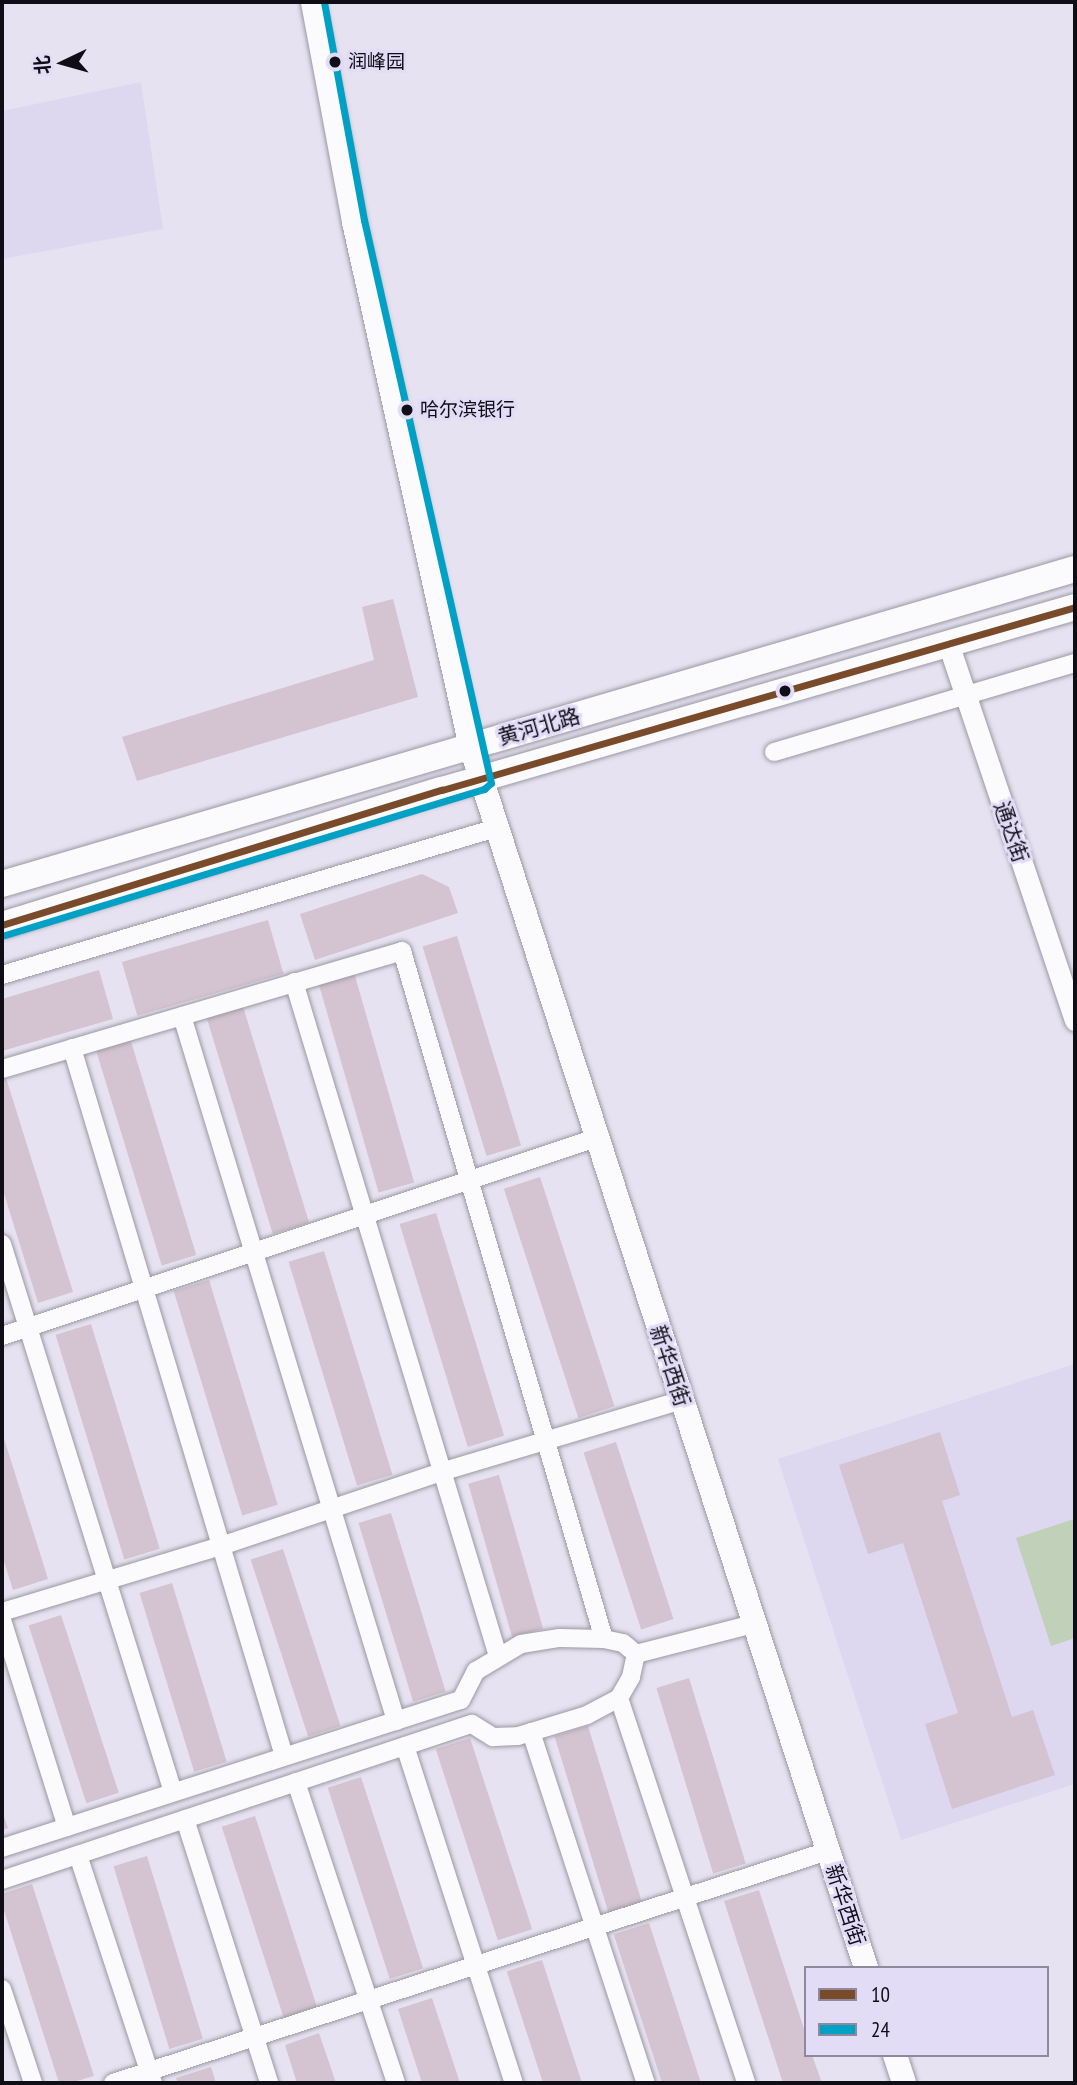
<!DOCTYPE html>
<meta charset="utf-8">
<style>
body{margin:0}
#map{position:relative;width:1077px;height:2085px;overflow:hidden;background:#e6e2f1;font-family:"PT Sans Narrow","Noto Sans SC",sans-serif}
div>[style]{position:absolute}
.built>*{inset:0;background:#ddd8f0}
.green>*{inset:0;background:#c1d0b9}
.building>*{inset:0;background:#d4c3d0;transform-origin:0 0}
.roads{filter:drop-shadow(0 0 2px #9b98a3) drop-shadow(0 0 2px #9b98a3)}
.minor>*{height:18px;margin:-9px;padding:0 9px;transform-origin:9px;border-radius:9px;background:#fbfbfd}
.tertiary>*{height:21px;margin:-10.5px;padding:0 10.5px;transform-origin:10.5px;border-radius:10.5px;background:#fbfbfd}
.secondary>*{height:24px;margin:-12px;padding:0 12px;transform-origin:12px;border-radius:12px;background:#fbfbfd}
.primary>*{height:26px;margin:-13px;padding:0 13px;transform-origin:13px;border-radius:13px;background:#fbfbfd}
.bus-1>*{height:7px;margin:-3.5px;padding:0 3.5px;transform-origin:3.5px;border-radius:3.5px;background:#7a4b2a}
.bus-2>*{height:7px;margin:-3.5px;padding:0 3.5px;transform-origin:3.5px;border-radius:3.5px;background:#01a1c5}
.dots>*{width:19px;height:19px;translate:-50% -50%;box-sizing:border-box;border:4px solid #e2dcf7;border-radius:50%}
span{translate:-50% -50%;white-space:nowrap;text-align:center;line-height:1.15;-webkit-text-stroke:6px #e2dcf7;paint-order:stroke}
.bus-label{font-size:19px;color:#0f0d16}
.left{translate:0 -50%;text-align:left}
.street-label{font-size:21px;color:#0f0d16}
.frame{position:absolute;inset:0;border:4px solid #0f0d16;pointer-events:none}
.legend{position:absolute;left:804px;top:1966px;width:245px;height:91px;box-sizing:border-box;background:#e2dcf7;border:2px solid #8e899d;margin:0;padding:9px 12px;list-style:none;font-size:21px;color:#0f0d16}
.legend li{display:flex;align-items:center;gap:14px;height:35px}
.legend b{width:35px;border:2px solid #8e899d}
.north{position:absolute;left:28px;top:28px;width:70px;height:70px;-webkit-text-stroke:5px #e2dcf7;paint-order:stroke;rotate:265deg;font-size:19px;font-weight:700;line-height:28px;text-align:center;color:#0f0d16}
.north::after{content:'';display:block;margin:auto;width:24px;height:32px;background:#0f0d16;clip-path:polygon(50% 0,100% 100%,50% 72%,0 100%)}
</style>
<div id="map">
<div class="built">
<i style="clip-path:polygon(141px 82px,163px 229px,2px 259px,2px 111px)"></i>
<i style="clip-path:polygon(1075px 1364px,1075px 1784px,901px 1840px,778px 1459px)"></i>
</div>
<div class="green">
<i style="clip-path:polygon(1074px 1519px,1075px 1638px,1051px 1646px,1016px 1538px)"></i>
</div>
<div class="building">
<i style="clip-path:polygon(393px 599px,418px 697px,137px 781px,122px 737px,374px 660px,362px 607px)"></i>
<i style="clip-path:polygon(422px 874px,449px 887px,458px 913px,315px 960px,300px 914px)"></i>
<i style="left:268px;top:920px;width:56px;height:152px;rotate:74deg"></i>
<i style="left:457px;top:936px;width:219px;height:36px;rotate:73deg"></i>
<i style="left:353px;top:969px;width:222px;height:37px;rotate:74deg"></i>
<i style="clip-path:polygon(99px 970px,113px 1019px,2px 1051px,2px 999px)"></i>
<i style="left:241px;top:1000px;width:233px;height:38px;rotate:73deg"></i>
<i style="left:129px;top:1035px;width:230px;height:36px;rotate:73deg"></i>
<i style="clip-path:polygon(2px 1065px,73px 1292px,38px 1303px,2px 1187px)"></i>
<i style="left:540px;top:1177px;width:241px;height:38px;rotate:72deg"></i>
<i style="left:436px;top:1213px;width:233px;height:38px;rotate:73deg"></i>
<i style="left:324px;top:1251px;width:234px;height:37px;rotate:73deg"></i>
<i style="left:209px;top:1280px;width:235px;height:37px;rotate:73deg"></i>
<i style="left:91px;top:1324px;width:235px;height:37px;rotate:73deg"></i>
<i style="clip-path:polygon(2px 1432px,48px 1579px,13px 1590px,2px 1555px)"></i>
<i style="clip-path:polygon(940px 1432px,960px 1495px,942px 1501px,1012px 1717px,1033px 1710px,1055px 1775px,952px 1809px,925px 1724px,958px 1713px,903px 1543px,868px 1554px,839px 1465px)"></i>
<i style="left:616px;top:1442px;width:186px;height:34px;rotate:72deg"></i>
<i style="left:499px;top:1475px;width:160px;height:32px;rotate:74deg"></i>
<i style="left:391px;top:1513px;width:187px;height:34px;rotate:73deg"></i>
<i style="left:283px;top:1549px;width:186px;height:34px;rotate:72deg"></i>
<i style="left:172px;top:1583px;width:187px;height:34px;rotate:73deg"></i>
<i style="left:61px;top:1615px;width:187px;height:34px;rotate:72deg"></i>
<i style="left:689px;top:1678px;width:194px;height:34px;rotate:73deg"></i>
<i style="left:588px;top:1726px;width:187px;height:35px;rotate:73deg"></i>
<i style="left:470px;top:1738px;width:201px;height:36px;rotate:72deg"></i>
<i style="left:361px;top:1777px;width:201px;height:35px;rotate:72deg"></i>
<i style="clip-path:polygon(2px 1811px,8px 1828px,2px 1830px)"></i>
<i style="left:255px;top:1816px;width:201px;height:35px;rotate:72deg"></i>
<i style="left:147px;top:1856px;width:191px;height:35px;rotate:73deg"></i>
<i style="clip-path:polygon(32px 1884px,94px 2076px,70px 2083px,59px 2083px,2px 1904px,2px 1894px)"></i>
<i style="clip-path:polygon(759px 1890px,806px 2035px,806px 2055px,812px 2055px,822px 2083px,783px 2083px,724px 1901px)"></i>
<i style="left:649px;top:1923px;width:168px;height:37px;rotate:72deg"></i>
<i style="left:542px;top:1960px;width:129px;height:37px;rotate:72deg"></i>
<i style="clip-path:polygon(432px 1998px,460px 2083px,422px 2083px,398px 2009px)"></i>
<i style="clip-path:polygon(319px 2033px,336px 2083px,297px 2083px,285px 2045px)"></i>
<i style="clip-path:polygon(211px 2067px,216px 2083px,178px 2083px,176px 2078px)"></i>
</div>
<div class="roads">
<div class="minor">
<i style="left:774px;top:752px;width:314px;rotate:-16.5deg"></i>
<i style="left:2px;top:975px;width:515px;rotate:-16.57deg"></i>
<i style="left:294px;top:982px;width:704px;rotate:73.16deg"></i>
<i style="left:182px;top:1016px;width:737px;rotate:73.11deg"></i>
<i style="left:72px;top:1048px;width:739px;rotate:73.33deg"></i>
<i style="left:2px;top:1069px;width:417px;rotate:-16.4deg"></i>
<i style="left:402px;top:951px;width:717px;rotate:73.64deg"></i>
<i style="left:2px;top:1244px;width:574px;rotate:72.67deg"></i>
<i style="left:2px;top:1336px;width:626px;rotate:-18.43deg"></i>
<i style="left:2px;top:1612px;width:229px;rotate:-16.8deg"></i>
<i style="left:221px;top:1546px;width:235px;rotate:-18.6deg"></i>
<i style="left:444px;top:1471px;width:248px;rotate:-16.6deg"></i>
<i style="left:2px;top:1620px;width:217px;rotate:72.6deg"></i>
<i style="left:619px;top:1698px;width:405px;rotate:71.7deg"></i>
<i style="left:531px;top:1732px;width:369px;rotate:71.9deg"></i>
<i style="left:405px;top:1746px;width:354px;rotate:72.1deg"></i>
<i style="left:296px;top:1782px;width:317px;rotate:71.6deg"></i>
<i style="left:185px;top:1819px;width:277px;rotate:72.3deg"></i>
<i style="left:2px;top:1848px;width:482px;rotate:-17.9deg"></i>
<i style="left:461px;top:1700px;width:33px;rotate:-63deg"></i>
<i style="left:476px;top:1671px;width:52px;rotate:-31deg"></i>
<i style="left:521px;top:1644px;width:39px;rotate:-9deg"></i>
<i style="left:560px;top:1638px;width:44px;rotate:1.3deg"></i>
<i style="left:604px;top:1639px;width:19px;rotate:12deg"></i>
<i style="left:623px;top:1643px;width:17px;rotate:40deg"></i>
<i style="left:636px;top:1654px;width:121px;rotate:-14.4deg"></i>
<i style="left:78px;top:1855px;width:240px;rotate:71.8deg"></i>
<i style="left:2px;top:1880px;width:495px;rotate:-18.4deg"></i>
<i style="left:472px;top:1724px;width:25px;rotate:32deg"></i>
<i style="left:493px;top:1737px;width:25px;rotate:-2deg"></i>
<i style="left:518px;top:1736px;width:72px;rotate:-16.9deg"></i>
<i style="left:587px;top:1715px;width:36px;rotate:-28deg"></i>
<i style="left:619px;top:1698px;width:24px;rotate:-60deg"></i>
<i style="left:631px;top:1677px;width:24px;rotate:-78deg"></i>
<i style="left:2px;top:1989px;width:99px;rotate:71.7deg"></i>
<i style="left:113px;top:2083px;width:752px;rotate:-17.98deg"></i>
</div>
<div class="tertiary">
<i style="left:948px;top:643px;width:398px;rotate:71.4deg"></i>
</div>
<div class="secondary">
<i style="left:313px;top:2px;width:224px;rotate:79.4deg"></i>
<i style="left:354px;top:222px;width:538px;rotate:77.44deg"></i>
<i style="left:471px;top:747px;width:1283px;rotate:72.07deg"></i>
<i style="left:895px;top:2055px;width:29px;rotate:72deg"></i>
</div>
<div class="primary">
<i style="left:2px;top:884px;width:1118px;rotate:-16.36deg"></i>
<i style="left:2px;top:925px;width:460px;rotate:-17.1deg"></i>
<i style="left:442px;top:790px;width:659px;rotate:-16.12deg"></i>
</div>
</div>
<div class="bus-1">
<i style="left:2px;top:925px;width:460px;rotate:-17.1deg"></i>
<i style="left:442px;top:790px;width:659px;rotate:-16.12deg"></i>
</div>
<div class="bus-2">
<i style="left:5px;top:935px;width:501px;rotate:-16.95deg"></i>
<i style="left:484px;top:789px;width:9px;rotate:-41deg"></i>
<i style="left:491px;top:783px;width:577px;rotate:-102.71deg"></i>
<i style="left:364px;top:220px;width:222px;rotate:-100.4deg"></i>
</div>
<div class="dots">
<i style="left:335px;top:62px;background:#0f0d16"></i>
<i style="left:407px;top:410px;background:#0f0d16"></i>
<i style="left:785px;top:691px;background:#0f0d16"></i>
</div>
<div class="bus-label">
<span class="left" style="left:348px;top:62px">润峰园</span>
<span class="left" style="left:420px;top:410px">哈尔滨银行</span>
</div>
<div class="street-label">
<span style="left:539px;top:727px;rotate:-16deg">黄河北路</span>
<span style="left:1011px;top:832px;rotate:71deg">通达街</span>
<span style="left:670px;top:1366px;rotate:72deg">新华西街</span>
<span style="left:845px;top:1905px;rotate:72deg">新华西街</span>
</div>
<div class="frame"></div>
<ul class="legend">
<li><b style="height:9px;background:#7a4b2a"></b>10</li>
<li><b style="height:9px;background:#01a1c5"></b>24</li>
</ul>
<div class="north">北</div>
</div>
